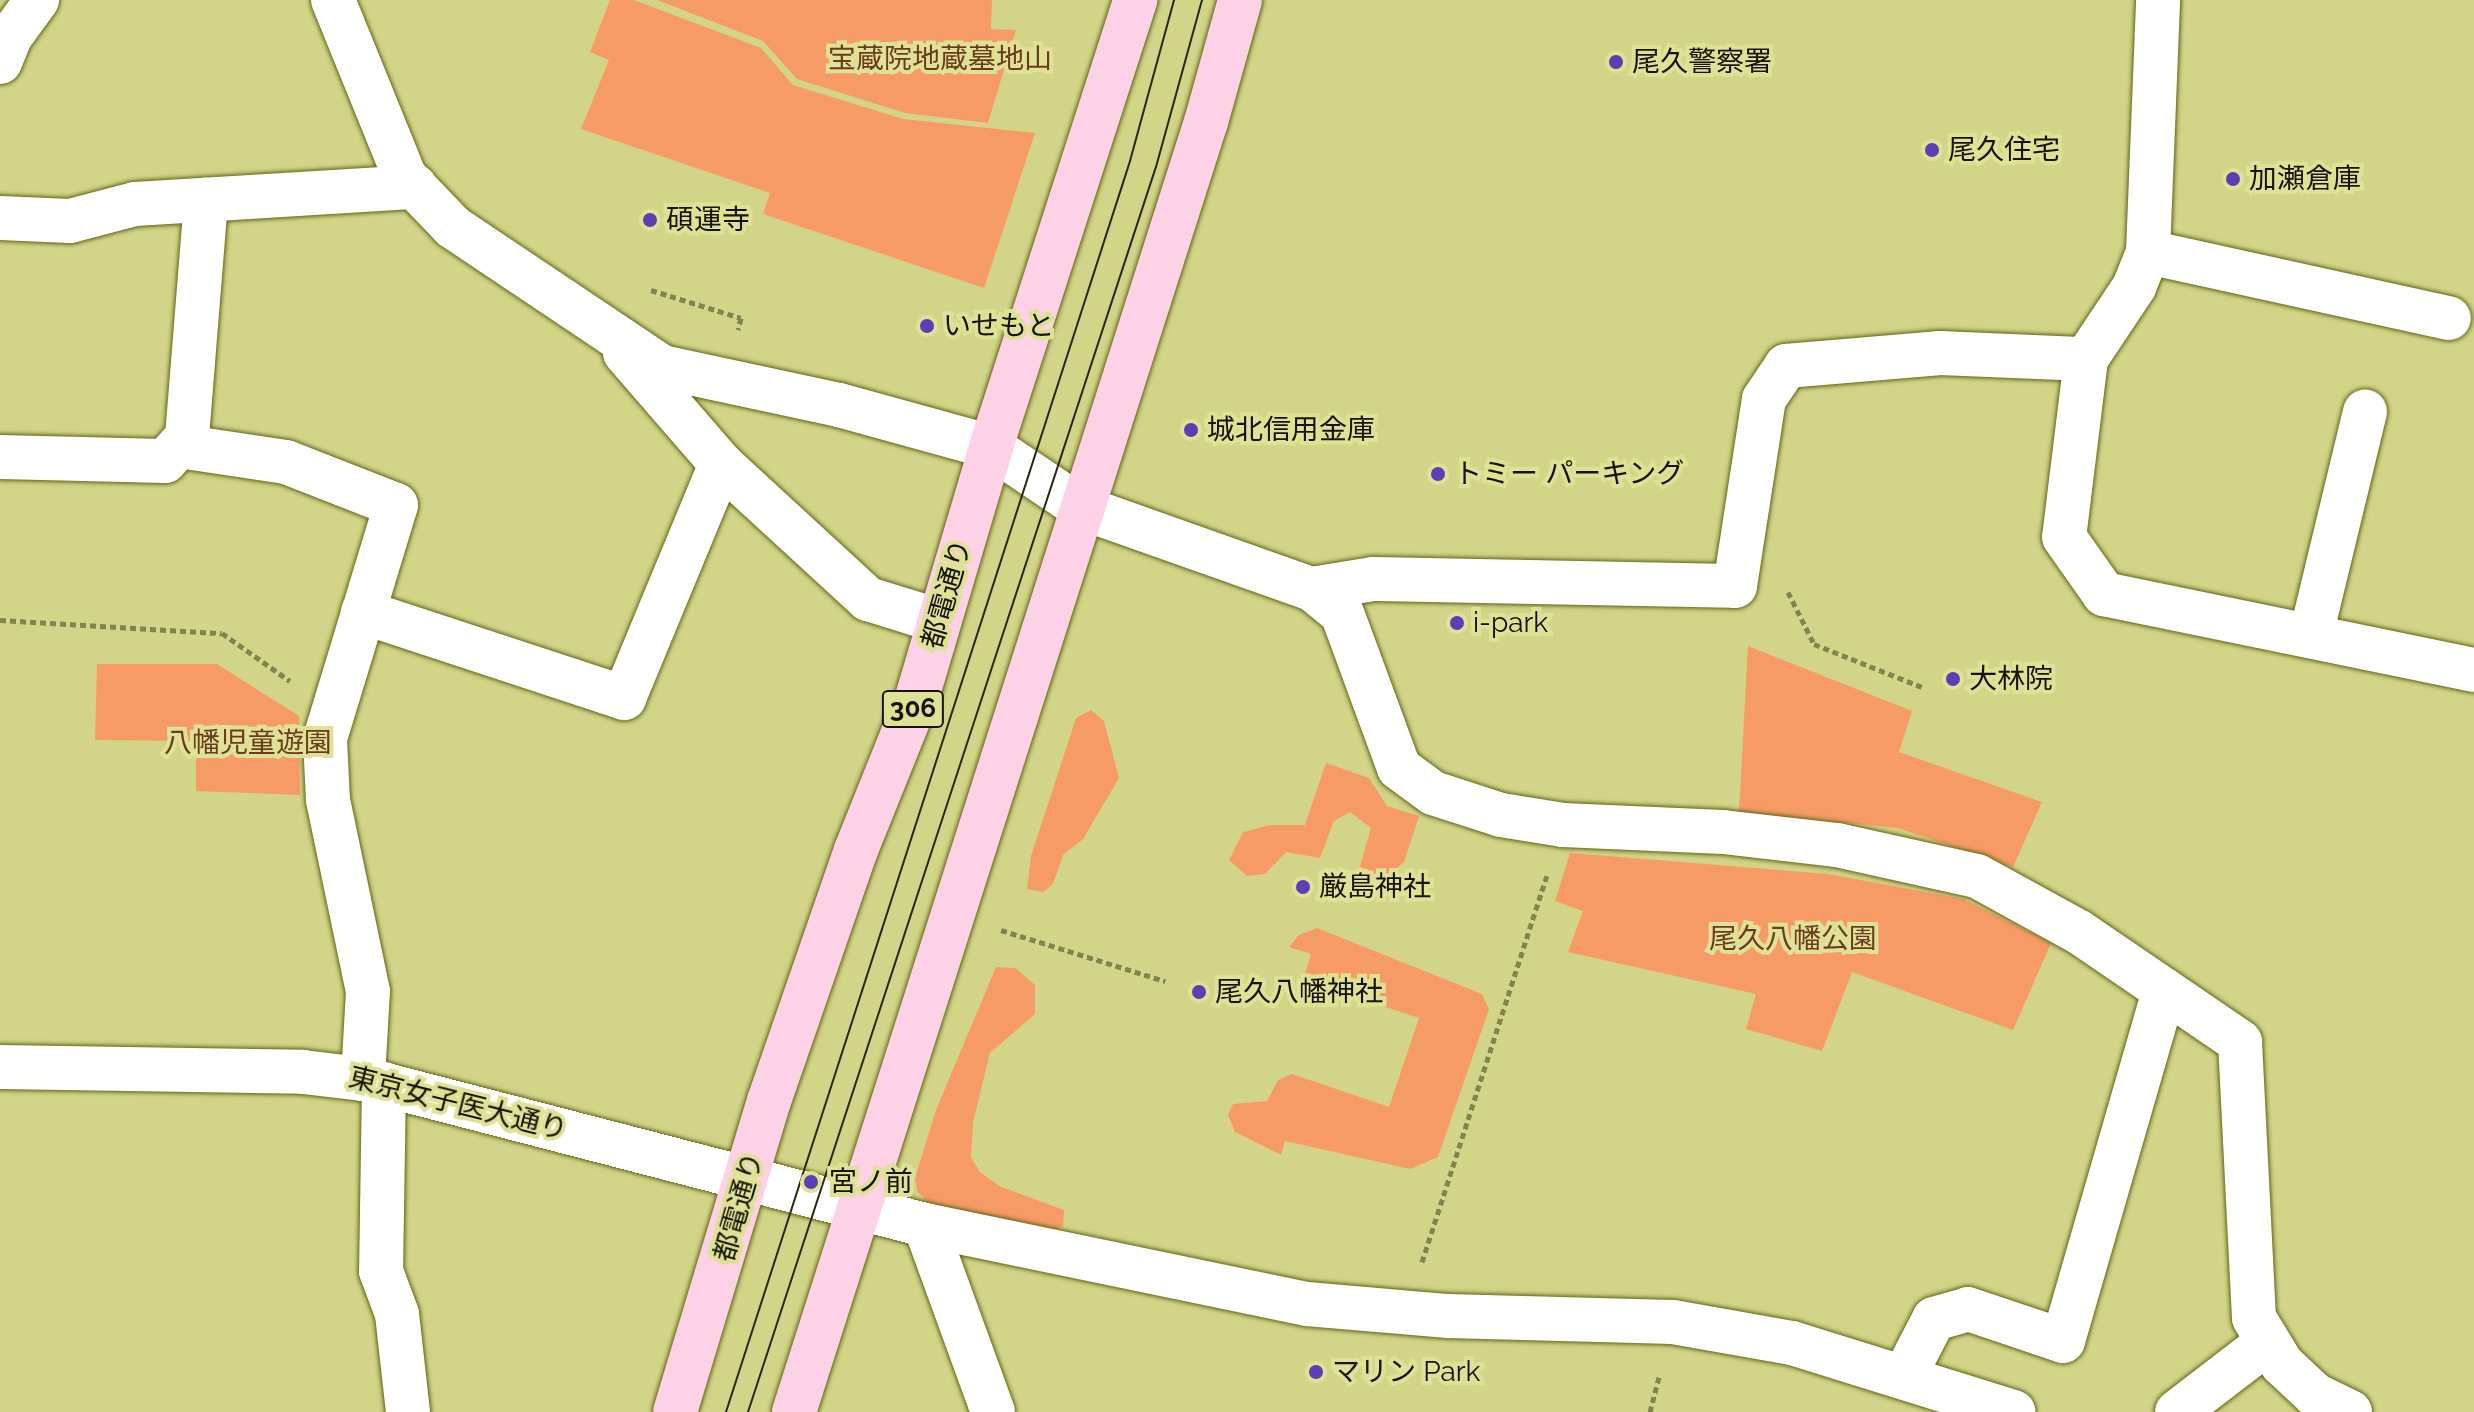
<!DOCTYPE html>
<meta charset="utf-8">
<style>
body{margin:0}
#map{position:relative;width:2474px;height:1412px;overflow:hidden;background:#d2d488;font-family:Raleway,"Noto Sans JP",sans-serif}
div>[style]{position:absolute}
.green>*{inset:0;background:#f79b66}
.path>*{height:5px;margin-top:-2.5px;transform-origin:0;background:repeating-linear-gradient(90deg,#82834f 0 6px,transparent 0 10px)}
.roads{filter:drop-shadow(0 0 2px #646515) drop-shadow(0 0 2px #646515)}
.minor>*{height:44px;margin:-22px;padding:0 22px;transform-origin:22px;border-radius:22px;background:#fff}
.major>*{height:44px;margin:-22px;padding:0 22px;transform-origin:22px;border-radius:22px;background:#fed2e6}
.tram>*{height:2px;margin:-1px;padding:0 1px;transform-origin:1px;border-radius:1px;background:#28280f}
.dots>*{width:22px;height:22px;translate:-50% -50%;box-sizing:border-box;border:4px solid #dfe195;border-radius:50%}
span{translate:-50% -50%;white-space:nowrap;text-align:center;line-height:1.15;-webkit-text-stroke:8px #dfe195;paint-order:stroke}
.shield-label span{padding:2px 6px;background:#dfe195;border:2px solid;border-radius:6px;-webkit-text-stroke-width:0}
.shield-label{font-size:26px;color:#131300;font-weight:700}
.park-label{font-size:28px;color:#6b3b1f}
.poi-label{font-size:28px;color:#131300}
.left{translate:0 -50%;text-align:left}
.street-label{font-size:28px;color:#131300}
</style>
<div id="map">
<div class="green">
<i style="clip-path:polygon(610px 0,634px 0,761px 48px,793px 85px,903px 119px,1035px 133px,984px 288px,763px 214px,770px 193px,581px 129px,609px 60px,590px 52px)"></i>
<i style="clip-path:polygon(657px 0,992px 0,991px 29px,1016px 30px,988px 123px,905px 113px,797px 79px,763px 41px)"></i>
<i style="clip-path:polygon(1748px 646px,1912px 711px,1899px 752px,2042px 802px,2013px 867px,1898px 828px,1739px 812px)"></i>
<i style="clip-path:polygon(97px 664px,217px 664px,299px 716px,300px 795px,196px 791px,196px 741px,95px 740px)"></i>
<i style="clip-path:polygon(1091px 710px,1104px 721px,1119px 778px,1083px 839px,1063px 855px,1053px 884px,1043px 892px,1027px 889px,1031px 856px,1076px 718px)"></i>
<i style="clip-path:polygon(1326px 763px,1369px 778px,1387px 806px,1419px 816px,1404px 862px,1388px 875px,1369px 876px,1360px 866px,1371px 828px,1350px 812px,1334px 821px,1320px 858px,1286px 852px,1265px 874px,1247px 876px,1229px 860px,1243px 832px,1270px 825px,1305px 825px)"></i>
<i style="clip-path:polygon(1570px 853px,1828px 874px,1963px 899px,2051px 943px,2013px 1030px,1852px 972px,1822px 1051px,1746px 1029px,1756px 994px,1568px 952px,1583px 911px,1555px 901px)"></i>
<i style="clip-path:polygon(1317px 928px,1482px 994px,1489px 1009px,1438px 1157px,1410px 1169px,1285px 1141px,1281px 1155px,1235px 1132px,1228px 1115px,1233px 1104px,1267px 1101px,1278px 1080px,1292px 1074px,1389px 1107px,1419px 1018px,1303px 980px,1311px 954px,1289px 947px,1299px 935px)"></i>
<i style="clip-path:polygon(996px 967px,1015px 968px,1035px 985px,1035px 1014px,990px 1053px,973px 1122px,971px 1157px,980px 1172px,999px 1186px,1064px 1210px,1063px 1226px,1045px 1234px,934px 1209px,917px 1191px,915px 1178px,936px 1110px)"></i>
</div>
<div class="path">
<i style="left:651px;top:290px;width:94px;rotate:17.3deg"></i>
<i style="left:741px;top:318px;width:12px;rotate:104deg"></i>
<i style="left:1788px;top:592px;width:58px;rotate:63.4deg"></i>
<i style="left:1814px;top:644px;width:116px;rotate:21.7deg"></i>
<i style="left:0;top:620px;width:222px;rotate:3.4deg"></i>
<i style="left:222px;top:633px;width:83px;rotate:35.2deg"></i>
<i style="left:1001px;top:930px;width:172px;rotate:17.3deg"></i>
<i style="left:1422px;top:1262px;width:406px;rotate:-72.1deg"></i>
<i style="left:1650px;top:1412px;width:40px;rotate:-75.6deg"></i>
</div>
<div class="roads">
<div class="minor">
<i style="left:333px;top:0;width:191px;rotate:67.9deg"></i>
<i style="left:405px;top:177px;width:69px;rotate:46.2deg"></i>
<i style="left:453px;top:227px;width:252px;rotate:33.8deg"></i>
<i style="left:662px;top:367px;width:181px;rotate:12.1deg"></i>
<i style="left:839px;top:405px;width:158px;rotate:15.4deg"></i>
<i style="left:991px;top:447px;width:107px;rotate:34deg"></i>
<i style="left:1080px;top:507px;width:246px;rotate:19.5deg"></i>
<i style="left:1312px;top:589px;width:38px;rotate:39deg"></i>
<i style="left:1342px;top:613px;width:165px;rotate:69.8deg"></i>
<i style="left:1399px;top:768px;width:42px;rotate:36.3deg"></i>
<i style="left:1433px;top:793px;width:71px;rotate:17.9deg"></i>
<i style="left:1501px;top:815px;width:63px;rotate:9.2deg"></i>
<i style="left:1563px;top:825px;width:160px;rotate:2.5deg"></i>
<i style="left:1723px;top:832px;width:115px;rotate:6.5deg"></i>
<i style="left:1837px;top:845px;width:143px;rotate:12.5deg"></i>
<i style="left:1977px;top:876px;width:116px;rotate:28.8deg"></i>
<i style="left:2079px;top:932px;width:195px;rotate:34.3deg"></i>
<i style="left:2240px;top:1042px;width:276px;rotate:87.1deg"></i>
<i style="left:2254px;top:1318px;width:54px;rotate:58.7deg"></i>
<i style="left:2282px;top:1364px;width:45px;rotate:43.2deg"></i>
<i style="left:2315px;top:1395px;width:39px;rotate:26deg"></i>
<i style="left:0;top:62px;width:27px;rotate:-68deg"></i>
<i style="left:10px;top:37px;width:46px;rotate:-53.9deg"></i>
<i style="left:0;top:218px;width:70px;rotate:2.5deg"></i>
<i style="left:70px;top:221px;width:67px;rotate:-14.7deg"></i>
<i style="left:135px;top:204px;width:281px;rotate:-3.5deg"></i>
<i style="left:2148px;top:252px;width:308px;rotate:12.4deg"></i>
<i style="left:625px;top:353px;width:147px;rotate:49.1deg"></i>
<i style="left:721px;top:464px;width:200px;rotate:42.6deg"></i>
<i style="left:868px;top:599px;width:74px;rotate:17.2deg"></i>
<i style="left:2086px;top:359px;width:179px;rotate:97deg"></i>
<i style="left:2064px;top:537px;width:70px;rotate:54.9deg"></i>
<i style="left:2104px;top:594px;width:378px;rotate:11.6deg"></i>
<i style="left:179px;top:446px;width:108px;rotate:8.5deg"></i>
<i style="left:286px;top:462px;width:118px;rotate:21.4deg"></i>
<i style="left:396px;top:505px;width:245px;rotate:106.9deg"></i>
<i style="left:325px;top:739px;width:61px;rotate:87.2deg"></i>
<i style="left:328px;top:800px;width:195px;rotate:78.2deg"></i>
<i style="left:368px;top:991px;width:88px;rotate:93.3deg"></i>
<i style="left:0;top:457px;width:165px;rotate:1.4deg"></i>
<i style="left:165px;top:461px;width:33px;rotate:-47deg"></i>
<i style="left:187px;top:437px;width:238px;rotate:-85.4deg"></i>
<i style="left:1312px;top:589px;width:62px;rotate:-9.3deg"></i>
<i style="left:1373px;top:579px;width:362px;rotate:1.1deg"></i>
<i style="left:1735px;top:586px;width:189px;rotate:-81.2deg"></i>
<i style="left:1764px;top:399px;width:40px;rotate:-56deg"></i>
<i style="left:1786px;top:366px;width:155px;rotate:-4.8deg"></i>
<i style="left:1940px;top:353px;width:146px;rotate:2.4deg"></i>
<i style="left:2086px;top:359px;width:87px;rotate:-56.3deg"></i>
<i style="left:2134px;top:287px;width:38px;rotate:-68deg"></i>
<i style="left:2148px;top:252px;width:252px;rotate:-87.7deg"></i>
<i style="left:363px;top:612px;width:275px;rotate:18.2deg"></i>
<i style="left:624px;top:698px;width:253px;rotate:-67.5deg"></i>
<i style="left:2311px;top:635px;width:230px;rotate:-76.4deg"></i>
<i style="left:0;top:1067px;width:303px;rotate:0.9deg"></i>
<i style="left:303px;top:1072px;width:60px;rotate:6.7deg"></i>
<i style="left:363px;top:1079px;width:581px;rotate:14.56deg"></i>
<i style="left:925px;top:1225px;width:199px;rotate:70deg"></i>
<i style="left:384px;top:1084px;width:187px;rotate:90.9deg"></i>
<i style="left:381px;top:1271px;width:46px;rotate:69.6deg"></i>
<i style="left:397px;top:1314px;width:99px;rotate:83.6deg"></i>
<i style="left:925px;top:1225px;width:390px;rotate:11.7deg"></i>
<i style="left:1307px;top:1304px;width:142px;rotate:4.9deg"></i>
<i style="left:1448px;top:1316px;width:225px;rotate:1.5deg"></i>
<i style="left:1673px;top:1322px;width:121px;rotate:10deg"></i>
<i style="left:1792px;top:1343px;width:232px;rotate:17.3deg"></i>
<i style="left:1904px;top:1377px;width:65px;rotate:-62.7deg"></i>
<i style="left:1934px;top:1319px;width:35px;rotate:-16deg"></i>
<i style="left:1968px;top:1309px;width:100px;rotate:18.6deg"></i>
<i style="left:2063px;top:1341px;width:365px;rotate:-73.9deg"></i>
<i style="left:2177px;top:1412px;width:113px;rotate:-37.5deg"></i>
</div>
<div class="major">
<i style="left:675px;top:1412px;width:325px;rotate:-73.2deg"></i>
<i style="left:769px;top:1101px;width:266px;rotate:-70.9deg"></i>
<i style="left:856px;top:850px;width:161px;rotate:-68.1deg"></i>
<i style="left:916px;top:701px;width:265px;rotate:-73.5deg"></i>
<i style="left:991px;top:447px;width:470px;rotate:-72.1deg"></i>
<i style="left:794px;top:1412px;width:1354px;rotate:-72.29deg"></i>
<i style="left:1206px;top:122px;width:127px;rotate:-74.4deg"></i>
</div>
</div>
<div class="tram">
<i style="left:726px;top:1412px;width:1315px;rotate:-72.1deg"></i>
<i style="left:1130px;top:161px;width:167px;rotate:-74.7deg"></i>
<i style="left:748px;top:1412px;width:1310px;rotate:-71.86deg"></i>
<i style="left:1156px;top:167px;width:173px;rotate:-74.6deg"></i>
</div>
<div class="dots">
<i style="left:1616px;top:62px;background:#5e3eb7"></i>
<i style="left:1932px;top:150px;background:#5e3eb7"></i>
<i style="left:2233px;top:179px;background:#5e3eb7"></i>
<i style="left:650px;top:220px;background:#5e3eb7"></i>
<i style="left:927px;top:326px;background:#5e3eb7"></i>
<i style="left:1191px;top:430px;background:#5e3eb7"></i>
<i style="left:1438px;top:474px;background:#5e3eb7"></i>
<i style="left:1457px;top:623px;background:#5e3eb7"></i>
<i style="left:1953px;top:679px;background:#5e3eb7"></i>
<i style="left:1303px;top:887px;background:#5e3eb7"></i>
<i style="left:1199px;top:992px;background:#5e3eb7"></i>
<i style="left:811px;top:1182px;background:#5e3eb7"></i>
<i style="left:1316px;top:1372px;background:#5e3eb7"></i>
</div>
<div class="shield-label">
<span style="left:913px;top:709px">306</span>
</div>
<div class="park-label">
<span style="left:940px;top:59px">宝蔵院地蔵墓地山</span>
<span style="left:248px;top:743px">八幡児童遊園</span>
<span style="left:1793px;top:939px">尾久八幡公園</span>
</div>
<div class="poi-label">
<span class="left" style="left:1632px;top:62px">尾久警察署</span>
<span class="left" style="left:1948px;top:150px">尾久住宅</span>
<span class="left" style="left:2249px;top:179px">加瀬倉庫</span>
<span class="left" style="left:666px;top:220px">碩運寺</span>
<span class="left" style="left:943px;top:326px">いせもと</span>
<span class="left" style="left:1207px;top:430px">城北信用金庫</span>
<span class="left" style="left:1454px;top:474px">トミー パーキング</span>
<span class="left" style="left:1473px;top:623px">i-park</span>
<span class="left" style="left:1969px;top:679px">大林院</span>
<span class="left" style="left:1319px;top:887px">厳島神社</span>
<span class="left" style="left:1215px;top:992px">尾久八幡神社</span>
<span class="left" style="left:829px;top:1182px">宮ノ前</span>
<span class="left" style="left:1332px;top:1372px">マリン Park</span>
</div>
<div class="street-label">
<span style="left:947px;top:594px;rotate:-74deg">都電通り</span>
<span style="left:458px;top:1104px;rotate:14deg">東京女子医大通り</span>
<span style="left:739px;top:1207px;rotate:-74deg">都電通り</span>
</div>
</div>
